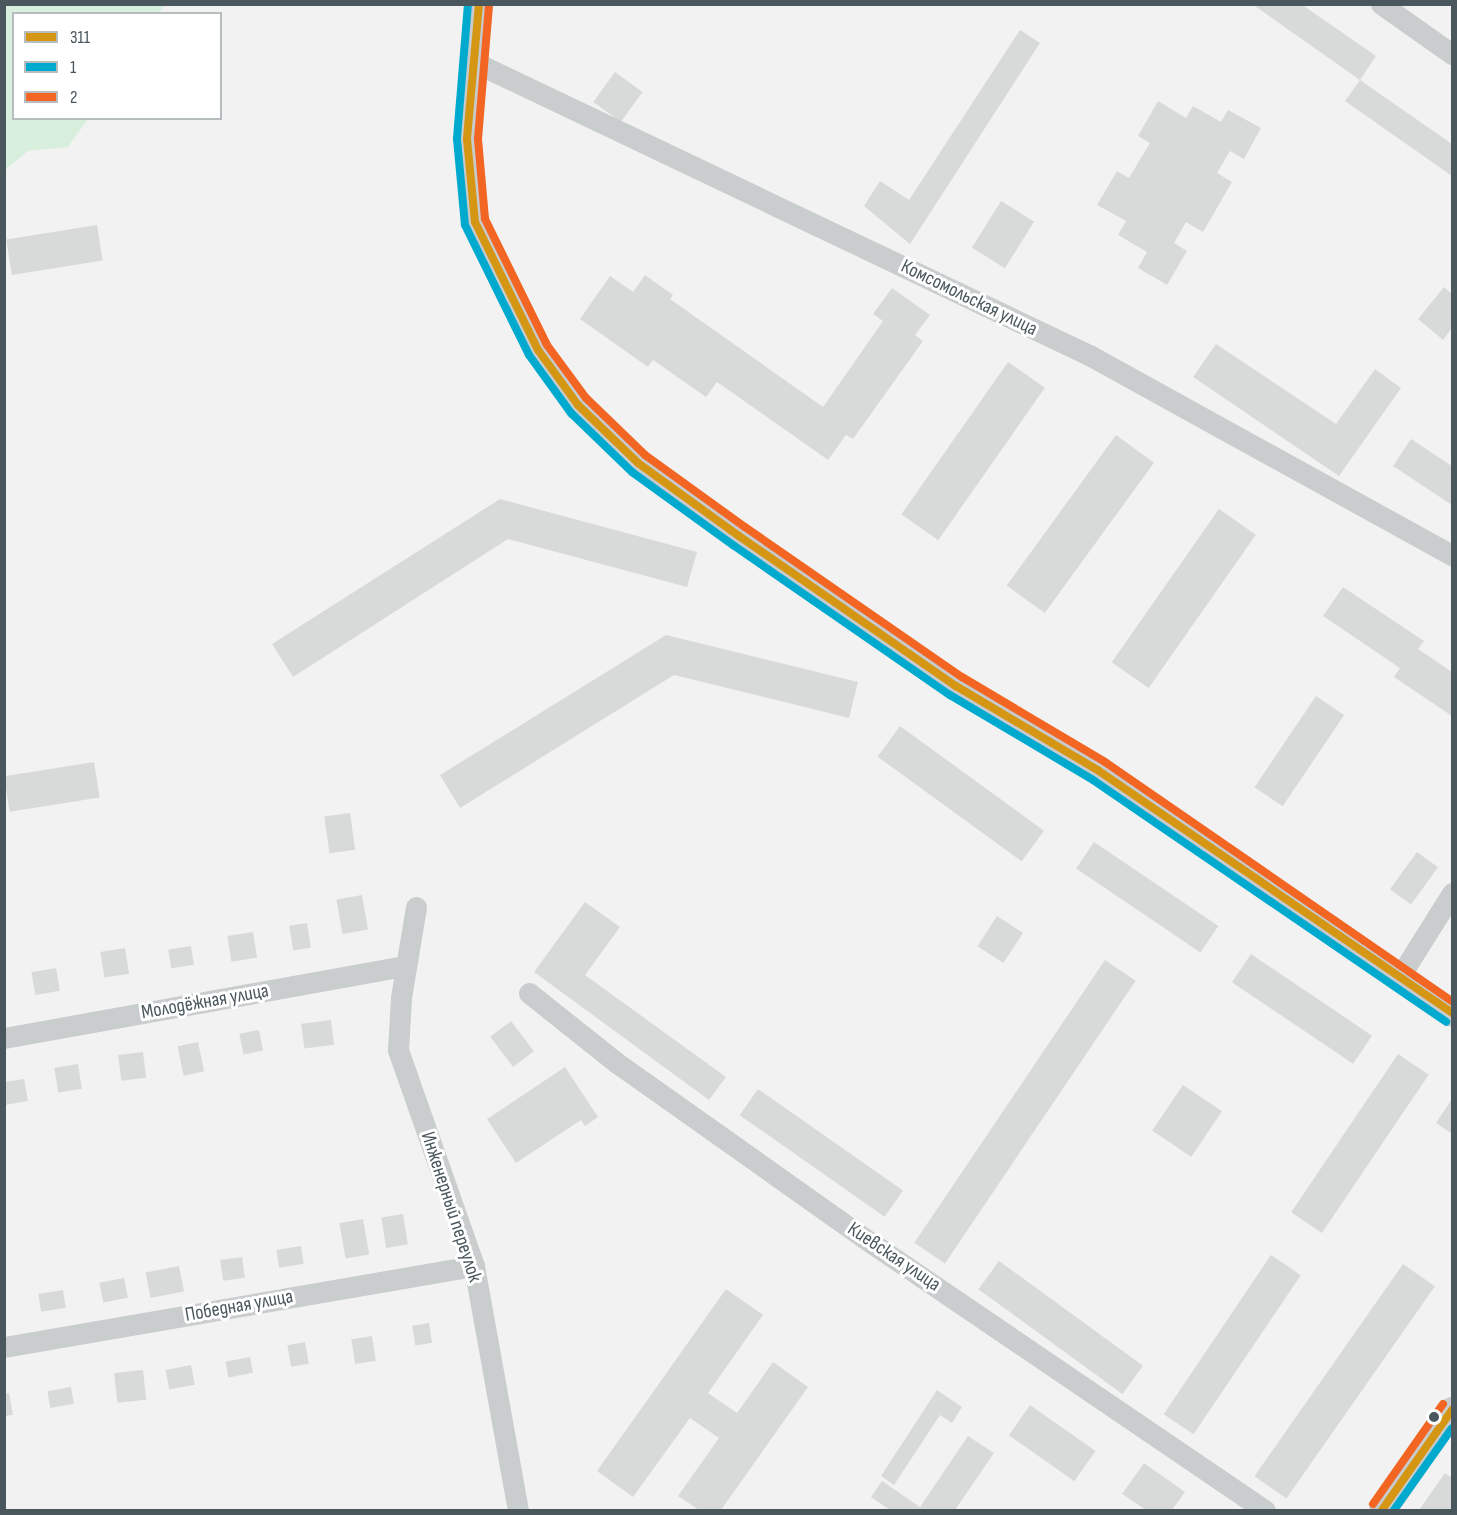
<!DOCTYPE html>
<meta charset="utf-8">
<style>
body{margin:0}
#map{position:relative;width:1457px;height:1515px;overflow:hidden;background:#f2f2f2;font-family:"Sofia Sans Condensed",sans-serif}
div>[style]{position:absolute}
.green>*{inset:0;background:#d9efdd}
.building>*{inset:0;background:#d8dada;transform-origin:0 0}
.minor>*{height:21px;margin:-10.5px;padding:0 10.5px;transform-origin:10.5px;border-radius:10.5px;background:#cacdcd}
.major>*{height:27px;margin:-13.5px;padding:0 13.5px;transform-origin:13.5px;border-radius:13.5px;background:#c8cbcd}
.bus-1>*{height:8px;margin:-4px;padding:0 4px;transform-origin:4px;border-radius:4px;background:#d49613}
.bus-2>*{height:8px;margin:-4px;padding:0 4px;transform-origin:4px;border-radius:4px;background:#00a9ce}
.bus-3>*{height:8px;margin:-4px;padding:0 4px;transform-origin:4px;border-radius:4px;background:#f26522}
.dots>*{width:16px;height:16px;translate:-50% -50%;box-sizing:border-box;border:3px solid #fff;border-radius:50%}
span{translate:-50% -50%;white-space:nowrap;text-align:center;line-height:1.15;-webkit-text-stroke:6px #fff;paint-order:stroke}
.street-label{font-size:20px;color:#4a585d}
.frame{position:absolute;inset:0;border:6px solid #4a585d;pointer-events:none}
.legend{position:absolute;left:12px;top:12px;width:210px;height:108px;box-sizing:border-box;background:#fff;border:2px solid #b7bcbe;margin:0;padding:8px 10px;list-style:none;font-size:18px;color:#4a585d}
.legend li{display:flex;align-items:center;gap:12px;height:30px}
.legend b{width:30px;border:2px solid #b7bcbe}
</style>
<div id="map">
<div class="green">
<i style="clip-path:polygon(5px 4px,165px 5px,159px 13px,14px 14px,14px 118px,88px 119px,68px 147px,28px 151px,5px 170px)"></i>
</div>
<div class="building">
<i style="clip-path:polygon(1252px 4px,1301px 4px,1376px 56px,1360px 80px)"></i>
<i style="clip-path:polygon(1020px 30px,1040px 43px,910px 244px,864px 206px,880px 181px,909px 200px)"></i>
<i style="left:615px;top:72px;width:34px;height:37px;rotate:36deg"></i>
<i style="clip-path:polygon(1360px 80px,1452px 144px,1452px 176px,1345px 101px)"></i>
<i style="clip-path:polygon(1158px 101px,1186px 118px,1193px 106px,1221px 122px,1228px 110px,1261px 128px,1244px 159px,1230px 151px,1217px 173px,1232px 182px,1203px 232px,1186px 222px,1174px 243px,1187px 251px,1167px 285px,1138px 268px,1147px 252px,1118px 235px,1126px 221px,1097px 205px,1117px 171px,1129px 178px,1150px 143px,1138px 136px)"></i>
<i style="left:1001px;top:201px;width:39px;height:55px;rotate:32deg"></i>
<i style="left:97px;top:225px;width:36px;height:92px;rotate:81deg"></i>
<i style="clip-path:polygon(645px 275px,673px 295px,670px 299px,823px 407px,883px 321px,873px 314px,892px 288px,930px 315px,915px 335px,923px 341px,853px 439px,846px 435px,828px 460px,717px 382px,706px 397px,653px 360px,648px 367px,580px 319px,610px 276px,633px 292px)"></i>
<i style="clip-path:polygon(1444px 287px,1452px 294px,1452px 328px,1443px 340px,1418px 319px)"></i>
<i style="clip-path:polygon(1216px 344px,1336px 424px,1375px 369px,1401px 388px,1339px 476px,1193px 377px)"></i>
<i style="left:1008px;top:362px;width:45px;height:186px;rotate:35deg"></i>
<i style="left:1116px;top:435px;width:47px;height:186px;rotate:36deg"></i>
<i style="clip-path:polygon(1411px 439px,1452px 466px,1452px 505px,1393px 466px)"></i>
<i style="clip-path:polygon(500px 499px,697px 552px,687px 587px,508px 539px,293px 677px,272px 644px)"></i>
<i style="left:1219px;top:509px;width:45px;height:187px;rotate:35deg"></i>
<i style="clip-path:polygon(1343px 587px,1424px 641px,1418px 649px,1452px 672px,1452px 716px,1394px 677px,1400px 668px,1323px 616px)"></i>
<i style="clip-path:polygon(666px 635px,858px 682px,849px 718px,674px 675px,460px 808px,440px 775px)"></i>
<i style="left:1316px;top:696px;width:34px;height:110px;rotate:34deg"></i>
<i style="left:900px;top:726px;width:178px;height:38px;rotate:36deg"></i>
<i style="left:94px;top:762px;width:36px;height:91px;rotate:81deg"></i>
<i style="left:350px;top:813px;width:37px;height:26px;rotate:82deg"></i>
<i style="left:1094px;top:842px;width:150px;height:32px;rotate:34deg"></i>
<i style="left:1417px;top:852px;width:26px;height:46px;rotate:36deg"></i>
<i style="left:362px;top:895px;width:35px;height:26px;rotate:80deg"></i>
<i style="clip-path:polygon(585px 902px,620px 927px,585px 975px,726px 1077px,709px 1100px,534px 972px)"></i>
<i style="left:997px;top:916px;width:31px;height:36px;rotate:33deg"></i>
<i style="left:307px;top:923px;width:25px;height:18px;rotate:81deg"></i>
<i style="left:253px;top:932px;width:26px;height:26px;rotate:81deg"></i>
<i style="left:191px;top:946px;width:19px;height:23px;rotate:81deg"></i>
<i style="left:125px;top:948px;width:26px;height:25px;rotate:81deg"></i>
<i style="left:1251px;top:954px;width:146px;height:34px;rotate:34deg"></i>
<i style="left:1105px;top:960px;width:37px;height:341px;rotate:34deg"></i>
<i style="left:56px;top:968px;width:23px;height:25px;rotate:80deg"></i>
<i style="left:331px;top:1020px;width:25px;height:30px;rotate:83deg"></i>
<i style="left:511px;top:1021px;width:38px;height:26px;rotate:53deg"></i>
<i style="left:259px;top:1030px;width:21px;height:20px;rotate:79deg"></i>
<i style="left:198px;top:1042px;width:30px;height:21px;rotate:78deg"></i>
<i style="left:143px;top:1052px;width:26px;height:25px;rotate:83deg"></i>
<i style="left:1398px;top:1054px;width:37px;height:191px;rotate:34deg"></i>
<i style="left:78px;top:1064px;width:25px;height:24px;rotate:81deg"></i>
<i style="clip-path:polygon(565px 1067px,598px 1117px,585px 1126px,581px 1120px,516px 1163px,487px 1119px)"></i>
<i style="clip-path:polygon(24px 1079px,28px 1101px,5px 1105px,5px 1082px)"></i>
<i style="left:1183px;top:1085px;width:47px;height:55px;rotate:34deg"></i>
<i style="left:758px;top:1089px;width:177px;height:32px;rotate:35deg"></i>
<i style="clip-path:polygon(1452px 1099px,1452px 1134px,1436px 1123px)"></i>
<i style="left:403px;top:1214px;width:31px;height:22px;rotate:81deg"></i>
<i style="left:363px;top:1219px;width:36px;height:24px;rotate:80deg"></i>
<i style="left:301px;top:1246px;width:18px;height:25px;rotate:81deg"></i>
<i style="left:1271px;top:1255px;width:36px;height:192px;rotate:34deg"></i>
<i style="left:242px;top:1257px;width:21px;height:22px;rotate:82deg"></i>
<i style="left:999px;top:1261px;width:178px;height:35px;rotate:36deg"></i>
<i style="left:1403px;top:1264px;width:39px;height:259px;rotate:35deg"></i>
<i style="left:179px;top:1266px;width:26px;height:34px;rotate:79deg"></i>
<i style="left:124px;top:1278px;width:20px;height:25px;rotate:79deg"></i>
<i style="clip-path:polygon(726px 1289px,763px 1315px,708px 1393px,737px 1413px,773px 1362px,808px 1387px,721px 1510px,699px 1510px,678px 1496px,719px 1438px,690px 1418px,633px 1497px,597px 1471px)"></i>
<i style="left:63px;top:1290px;width:18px;height:25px;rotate:81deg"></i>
<i style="left:429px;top:1323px;width:20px;height:17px;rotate:81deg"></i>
<i style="left:372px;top:1336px;width:25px;height:21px;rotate:81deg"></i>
<i style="left:305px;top:1342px;width:22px;height:18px;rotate:80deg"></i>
<i style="left:250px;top:1357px;width:16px;height:25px;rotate:79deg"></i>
<i style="left:191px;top:1365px;width:20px;height:26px;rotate:79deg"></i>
<i style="left:143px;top:1370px;width:30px;height:29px;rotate:84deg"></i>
<i style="left:71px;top:1387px;width:17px;height:24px;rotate:80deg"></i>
<i style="clip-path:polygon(937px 1390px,962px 1407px,952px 1423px,940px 1415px,894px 1485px,881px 1476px)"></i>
<i style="clip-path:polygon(9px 1393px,13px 1415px,4px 1416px,4px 1394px)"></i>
<i style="left:1030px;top:1405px;width:80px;height:37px;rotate:35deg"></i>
<i style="clip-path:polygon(968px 1436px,994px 1453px,955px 1510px,890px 1510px,871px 1497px,882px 1481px,920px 1507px)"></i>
<i style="clip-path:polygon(1144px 1463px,1185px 1492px,1172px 1510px,1146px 1510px,1122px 1494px)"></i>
<i style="clip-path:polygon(1445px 1473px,1452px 1478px,1452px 1510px,1419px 1510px)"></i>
</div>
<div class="minor">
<i style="left:1381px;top:4px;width:87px;rotate:35.2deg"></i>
<i style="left:474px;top:62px;width:683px;rotate:25.48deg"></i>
<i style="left:1091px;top:356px;width:412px;rotate:28.9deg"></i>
<i style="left:416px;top:907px;width:92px;rotate:99.4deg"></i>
<i style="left:401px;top:998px;width:52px;rotate:93.3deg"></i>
<i style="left:398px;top:1050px;width:229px;rotate:70.6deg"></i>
<i style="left:474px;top:1266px;width:248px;rotate:79.8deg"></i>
<i style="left:1400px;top:976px;width:98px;rotate:-57.9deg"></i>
<i style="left:529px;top:993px;width:112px;rotate:38.5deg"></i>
<i style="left:617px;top:1063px;width:314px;rotate:35.3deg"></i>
<i style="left:873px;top:1244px;width:474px;rotate:34.2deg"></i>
<i style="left:4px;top:1038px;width:408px;rotate:-10.2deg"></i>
<i style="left:4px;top:1347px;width:477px;rotate:-9.8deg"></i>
</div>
<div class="major">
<i style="left:479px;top:4px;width:136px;rotate:95.1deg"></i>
<i style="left:467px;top:139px;width:83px;rotate:84.5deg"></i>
<i style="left:475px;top:222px;width:143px;rotate:63.8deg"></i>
<i style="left:538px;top:350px;width:68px;rotate:54deg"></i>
<i style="left:578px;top:405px;width:83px;rotate:44deg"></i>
<i style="left:638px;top:463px;width:125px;rotate:35.9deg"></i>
<i style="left:739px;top:536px;width:264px;rotate:34.7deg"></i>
<i style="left:956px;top:686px;width:166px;rotate:30.7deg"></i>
<i style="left:1099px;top:771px;width:428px;rotate:34.4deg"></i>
<i style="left:1382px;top:1510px;width:122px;rotate:-55deg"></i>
</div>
<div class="bus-1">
<i style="left:479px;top:4px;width:136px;rotate:95.1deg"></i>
<i style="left:467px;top:139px;width:83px;rotate:84.5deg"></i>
<i style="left:475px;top:222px;width:143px;rotate:63.8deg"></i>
<i style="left:538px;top:350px;width:68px;rotate:54deg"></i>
<i style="left:578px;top:405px;width:83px;rotate:44deg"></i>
<i style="left:638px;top:463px;width:125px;rotate:35.9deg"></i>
<i style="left:739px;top:536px;width:264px;rotate:34.7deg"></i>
<i style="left:956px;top:686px;width:166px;rotate:30.7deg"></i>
<i style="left:1099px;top:771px;width:428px;rotate:34.4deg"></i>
<i style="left:1382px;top:1510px;width:122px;rotate:-55deg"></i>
</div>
<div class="bus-2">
<i style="left:468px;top:4px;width:135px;rotate:94.7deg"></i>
<i style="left:457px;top:139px;width:86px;rotate:84.7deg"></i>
<i style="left:465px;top:225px;width:145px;rotate:63.8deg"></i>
<i style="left:529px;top:355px;width:72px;rotate:54.1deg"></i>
<i style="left:571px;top:413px;width:85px;rotate:44deg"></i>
<i style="left:632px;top:472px;width:125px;rotate:35.9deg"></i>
<i style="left:733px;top:545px;width:264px;rotate:34.7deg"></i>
<i style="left:950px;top:695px;width:166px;rotate:30.7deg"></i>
<i style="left:1093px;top:780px;width:428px;rotate:34.4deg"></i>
<i style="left:1394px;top:1510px;width:100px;rotate:-54.7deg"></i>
</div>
<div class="bus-3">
<i style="left:489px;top:5px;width:134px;rotate:94.7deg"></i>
<i style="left:478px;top:139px;width:80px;rotate:85deg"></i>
<i style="left:485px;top:219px;width:140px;rotate:63.8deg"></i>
<i style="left:547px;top:345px;width:66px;rotate:53.7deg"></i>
<i style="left:586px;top:398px;width:82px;rotate:44deg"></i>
<i style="left:645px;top:455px;width:123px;rotate:35.8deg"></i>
<i style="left:745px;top:527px;width:264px;rotate:34.7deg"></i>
<i style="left:962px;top:677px;width:166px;rotate:30.7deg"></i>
<i style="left:1105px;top:762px;width:421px;rotate:34.6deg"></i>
<i style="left:1373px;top:1504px;width:122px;rotate:-55deg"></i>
</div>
<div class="dots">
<i style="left:1434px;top:1417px;background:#4a585d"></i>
</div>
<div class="street-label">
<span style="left:969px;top:298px;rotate:26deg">Комсомольская улица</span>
<span style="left:205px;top:1002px;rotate:-10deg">Молодёжная улица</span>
<span style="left:451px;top:1207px;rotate:72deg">Инженерный переулок</span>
<span style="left:894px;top:1257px;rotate:34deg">Киевская улица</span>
<span style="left:239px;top:1306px;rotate:-10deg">Победная улица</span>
</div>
<div class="frame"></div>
<ul class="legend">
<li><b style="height:8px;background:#d49613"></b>311</li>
<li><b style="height:8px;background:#00a9ce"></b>1</li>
<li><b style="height:8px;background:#f26522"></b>2</li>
</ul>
</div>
